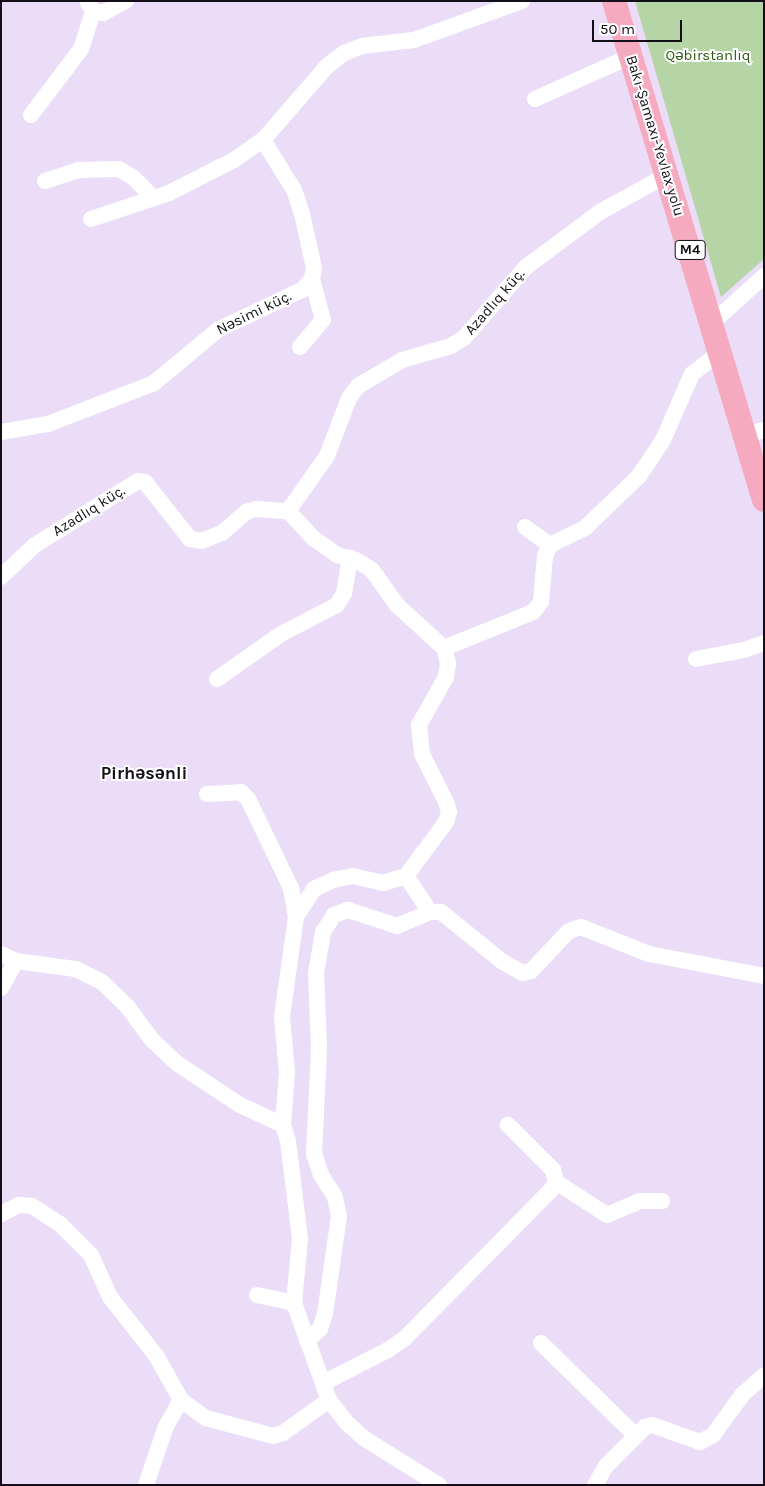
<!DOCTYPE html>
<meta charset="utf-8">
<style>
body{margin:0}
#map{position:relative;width:765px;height:1486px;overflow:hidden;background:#ebddf8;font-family:Karla,sans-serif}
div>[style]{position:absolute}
.green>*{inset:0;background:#b5d5a7}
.minor>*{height:16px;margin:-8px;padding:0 8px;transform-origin:8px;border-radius:8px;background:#fff}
.highway>*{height:24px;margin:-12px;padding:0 12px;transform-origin:12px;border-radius:12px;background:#f6aabf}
span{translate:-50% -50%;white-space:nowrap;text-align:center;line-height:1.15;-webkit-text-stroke:4px #fff;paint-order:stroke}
.shield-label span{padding:1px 4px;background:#fff;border:1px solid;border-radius:4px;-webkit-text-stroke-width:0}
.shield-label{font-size:14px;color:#130e17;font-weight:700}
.park-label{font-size:15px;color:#2c5a0f}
.street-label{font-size:15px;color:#130e17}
.quarter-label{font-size:18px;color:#130e17;font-weight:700}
.frame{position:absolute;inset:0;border:2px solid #130e17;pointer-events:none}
.scale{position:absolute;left:592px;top:20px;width:90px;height:22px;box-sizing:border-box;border:2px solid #130e17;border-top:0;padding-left:6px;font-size:15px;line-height:18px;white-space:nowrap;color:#130e17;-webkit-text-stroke:4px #fff;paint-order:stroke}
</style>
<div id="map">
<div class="green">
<i style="clip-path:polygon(635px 1px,764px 1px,764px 259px,721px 297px)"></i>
</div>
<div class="minor">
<i style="left:88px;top:3px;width:9px;rotate:58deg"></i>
<i style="left:93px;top:11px;width:10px;rotate:11deg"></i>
<i style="left:103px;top:13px;width:26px;rotate:-28deg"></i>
<i style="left:535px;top:99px;width:105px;rotate:-24.1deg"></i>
<i style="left:31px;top:115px;width:83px;rotate:-52.9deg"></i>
<i style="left:81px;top:49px;width:40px;rotate:-72deg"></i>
<i style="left:45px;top:181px;width:35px;rotate:-18deg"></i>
<i style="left:78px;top:170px;width:41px;rotate:-1.4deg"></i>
<i style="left:119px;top:169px;width:17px;rotate:31deg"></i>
<i style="left:134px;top:178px;width:28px;rotate:46deg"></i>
<i style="left:91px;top:219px;width:82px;rotate:-18.4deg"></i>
<i style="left:169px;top:193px;width:73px;rotate:-26.9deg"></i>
<i style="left:234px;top:160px;width:35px;rotate:-35deg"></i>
<i style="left:712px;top:323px;width:70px;rotate:-42.1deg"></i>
<i style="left:300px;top:347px;width:35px;rotate:-50deg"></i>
<i style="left:323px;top:320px;width:42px;rotate:-105deg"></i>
<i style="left:1px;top:432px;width:48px;rotate:-9.7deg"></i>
<i style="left:48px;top:424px;width:114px;rotate:-21.1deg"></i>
<i style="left:154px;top:383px;width:85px;rotate:-39.7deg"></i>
<i style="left:219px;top:329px;width:92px;rotate:-25.2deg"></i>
<i style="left:302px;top:290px;width:15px;rotate:-48deg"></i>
<i style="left:312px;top:279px;width:11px;rotate:-80deg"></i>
<i style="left:314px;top:268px;width:55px;rotate:-102.5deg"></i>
<i style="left:302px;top:214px;width:25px;rotate:-108deg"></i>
<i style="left:294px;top:190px;width:59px;rotate:-121.8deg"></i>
<i style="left:263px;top:140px;width:98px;rotate:-49.1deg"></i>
<i style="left:327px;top:66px;width:21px;rotate:-37deg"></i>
<i style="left:344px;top:53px;width:19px;rotate:-21deg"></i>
<i style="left:362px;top:46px;width:52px;rotate:-6.6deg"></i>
<i style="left:414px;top:40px;width:115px;rotate:-19.9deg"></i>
<i style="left:745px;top:435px;width:20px;rotate:-15deg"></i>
<i style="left:288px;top:511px;width:37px;rotate:47deg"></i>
<i style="left:313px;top:538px;width:29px;rotate:35deg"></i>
<i style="left:337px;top:555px;width:20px;rotate:15deg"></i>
<i style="left:356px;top:560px;width:19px;rotate:32deg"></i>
<i style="left:372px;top:570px;width:43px;rotate:54.5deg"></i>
<i style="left:397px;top:605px;width:64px;rotate:42.5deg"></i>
<i style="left:444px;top:648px;width:16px;rotate:75deg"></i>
<i style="left:448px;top:663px;width:14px;rotate:98deg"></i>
<i style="left:446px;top:677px;width:55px;rotate:119.4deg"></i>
<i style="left:419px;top:725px;width:29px;rotate:84deg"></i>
<i style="left:422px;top:754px;width:54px;rotate:63.4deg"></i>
<i style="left:446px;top:802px;width:10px;rotate:73deg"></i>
<i style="left:449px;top:812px;width:10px;rotate:107deg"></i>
<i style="left:446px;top:822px;width:67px;rotate:126.5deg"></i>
<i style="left:406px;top:876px;width:24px;rotate:163deg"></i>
<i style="left:383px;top:883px;width:31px;rotate:-167deg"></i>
<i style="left:353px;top:876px;width:20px;rotate:169deg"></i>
<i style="left:333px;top:880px;width:21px;rotate:155deg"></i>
<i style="left:314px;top:889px;width:33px;rotate:123deg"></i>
<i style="left:525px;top:527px;width:31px;rotate:36deg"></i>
<i style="left:1px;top:577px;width:47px;rotate:-43.3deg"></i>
<i style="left:35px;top:545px;width:121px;rotate:-31.9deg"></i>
<i style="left:138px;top:481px;width:7px;rotate:8deg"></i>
<i style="left:145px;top:482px;width:73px;rotate:51.7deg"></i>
<i style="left:190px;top:539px;width:11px;rotate:10deg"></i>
<i style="left:201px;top:541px;width:22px;rotate:-21deg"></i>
<i style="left:222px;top:533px;width:32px;rotate:-41deg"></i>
<i style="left:246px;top:512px;width:10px;rotate:-17deg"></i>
<i style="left:256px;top:509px;width:32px;rotate:4deg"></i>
<i style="left:288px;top:511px;width:67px;rotate:-54.7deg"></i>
<i style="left:327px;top:456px;width:62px;rotate:-69.2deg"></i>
<i style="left:349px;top:398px;width:15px;rotate:-53deg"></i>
<i style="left:358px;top:386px;width:51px;rotate:-30.6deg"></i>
<i style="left:402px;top:360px;width:51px;rotate:-15.9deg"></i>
<i style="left:451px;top:346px;width:15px;rotate:-32deg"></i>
<i style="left:464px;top:338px;width:94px;rotate:-48.9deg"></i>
<i style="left:526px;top:267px;width:92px;rotate:-36.6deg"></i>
<i style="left:600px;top:212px;width:77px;rotate:-28.9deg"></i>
<i style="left:444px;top:648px;width:96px;rotate:-22deg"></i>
<i style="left:533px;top:612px;width:13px;rotate:-51deg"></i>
<i style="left:541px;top:602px;width:46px;rotate:-85deg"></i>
<i style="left:545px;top:556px;width:12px;rotate:-66deg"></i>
<i style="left:550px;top:545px;width:39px;rotate:-26deg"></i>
<i style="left:585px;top:528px;width:75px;rotate:-43.9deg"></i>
<i style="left:639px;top:476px;width:43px;rotate:-56.3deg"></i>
<i style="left:663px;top:440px;width:72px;rotate:-66.3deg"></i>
<i style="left:692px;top:374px;width:37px;rotate:-38deg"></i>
<i style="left:696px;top:659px;width:49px;rotate:-10.6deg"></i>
<i style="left:744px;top:650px;width:21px;rotate:-19deg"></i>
<i style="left:217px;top:679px;width:78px;rotate:-35.1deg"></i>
<i style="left:281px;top:634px;width:63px;rotate:-27.4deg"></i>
<i style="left:337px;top:605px;width:14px;rotate:-60deg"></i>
<i style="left:344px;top:593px;width:36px;rotate:-80deg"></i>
<i style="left:207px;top:794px;width:34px;rotate:-3deg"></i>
<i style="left:241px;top:792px;width:10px;rotate:45deg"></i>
<i style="left:248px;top:799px;width:99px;rotate:64.2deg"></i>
<i style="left:291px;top:888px;width:29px;rotate:80deg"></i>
<i style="left:296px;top:917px;width:101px;rotate:98deg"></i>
<i style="left:282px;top:1017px;width:55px;rotate:84.8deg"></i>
<i style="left:287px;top:1072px;width:53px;rotate:94.3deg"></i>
<i style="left:406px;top:876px;width:43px;rotate:56.3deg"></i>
<i style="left:1px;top:954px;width:17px;rotate:25deg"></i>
<i style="left:16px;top:961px;width:61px;rotate:7.6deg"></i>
<i style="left:76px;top:969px;width:30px;rotate:27deg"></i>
<i style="left:103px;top:983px;width:33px;rotate:44deg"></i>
<i style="left:127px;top:1006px;width:42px;rotate:53.7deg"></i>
<i style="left:152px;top:1040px;width:35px;rotate:43deg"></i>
<i style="left:178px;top:1064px;width:74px;rotate:33.5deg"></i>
<i style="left:240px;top:1105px;width:47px;rotate:24.9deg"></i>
<i style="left:283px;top:1125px;width:17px;rotate:73deg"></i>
<i style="left:288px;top:1141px;width:99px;rotate:83deg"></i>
<i style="left:300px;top:1239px;width:64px;rotate:95.4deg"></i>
<i style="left:294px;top:1303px;width:103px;rotate:70.2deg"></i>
<i style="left:329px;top:1400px;width:29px;rotate:52deg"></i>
<i style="left:347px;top:1423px;width:24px;rotate:42deg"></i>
<i style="left:365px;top:1439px;width:87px;rotate:31.9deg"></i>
<i style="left:1px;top:988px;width:31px;rotate:-61deg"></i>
<i style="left:556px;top:1182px;width:61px;rotate:32.9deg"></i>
<i style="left:607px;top:1215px;width:36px;rotate:-23deg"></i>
<i style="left:640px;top:1201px;width:22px"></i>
<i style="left:1px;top:1214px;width:20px;rotate:-27deg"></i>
<i style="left:19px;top:1205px;width:13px;rotate:4deg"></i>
<i style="left:32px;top:1206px;width:33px;rotate:33deg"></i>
<i style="left:60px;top:1224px;width:44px;rotate:45deg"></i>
<i style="left:91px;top:1255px;width:46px;rotate:65.7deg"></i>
<i style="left:110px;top:1297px;width:76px;rotate:51.9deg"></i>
<i style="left:157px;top:1357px;width:49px;rotate:60.8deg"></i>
<i style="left:181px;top:1400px;width:31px;rotate:36deg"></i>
<i style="left:206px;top:1418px;width:69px;rotate:15deg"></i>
<i style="left:273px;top:1436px;width:10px;rotate:-17deg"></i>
<i style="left:283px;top:1433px;width:57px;rotate:-35.7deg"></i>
<i style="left:257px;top:1295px;width:38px;rotate:12deg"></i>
<i style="left:307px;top:1341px;width:18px;rotate:-43deg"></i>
<i style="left:320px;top:1329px;width:16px;rotate:-72deg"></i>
<i style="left:325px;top:1314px;width:99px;rotate:-81.9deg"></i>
<i style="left:339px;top:1216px;width:19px;rotate:-102deg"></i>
<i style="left:335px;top:1197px;width:26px;rotate:-122deg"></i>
<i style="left:321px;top:1175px;width:22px;rotate:-108deg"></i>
<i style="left:314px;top:1154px;width:107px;rotate:-87.3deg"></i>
<i style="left:319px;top:1047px;width:74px;rotate:-92.3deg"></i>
<i style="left:316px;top:973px;width:42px;rotate:-80.3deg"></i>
<i style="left:323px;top:932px;width:20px;rotate:-57deg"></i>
<i style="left:334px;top:915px;width:15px;rotate:-20deg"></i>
<i style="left:348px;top:910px;width:52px;rotate:18.1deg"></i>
<i style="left:397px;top:926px;width:36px;rotate:-23deg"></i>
<i style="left:430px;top:912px;width:11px"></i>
<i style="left:441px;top:912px;width:80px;rotate:38.9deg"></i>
<i style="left:503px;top:962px;width:23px;rotate:29deg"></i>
<i style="left:523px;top:973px;width:8px;rotate:-14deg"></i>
<i style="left:531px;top:971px;width:55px;rotate:-46.5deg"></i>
<i style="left:569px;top:931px;width:13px;rotate:-18deg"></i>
<i style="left:581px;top:927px;width:73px;rotate:21.7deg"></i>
<i style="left:649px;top:954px;width:117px;rotate:10.8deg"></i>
<i style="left:541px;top:1343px;width:130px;rotate:44.4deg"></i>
<i style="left:323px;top:1383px;width:73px;rotate:-26.9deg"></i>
<i style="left:388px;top:1350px;width:21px;rotate:-35deg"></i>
<i style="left:405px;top:1338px;width:208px;rotate:-45.4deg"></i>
<i style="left:551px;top:1190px;width:9px;rotate:-58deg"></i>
<i style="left:556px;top:1182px;width:12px;rotate:-104deg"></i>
<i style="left:553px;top:1170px;width:64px;rotate:-135deg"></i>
<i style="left:146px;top:1485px;width:62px;rotate:-71.3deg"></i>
<i style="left:166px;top:1426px;width:30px;rotate:-60deg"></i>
<i style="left:595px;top:1485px;width:22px;rotate:-60deg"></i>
<i style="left:606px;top:1466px;width:55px;rotate:-45deg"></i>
<i style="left:645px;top:1427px;width:7px;rotate:-16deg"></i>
<i style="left:652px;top:1425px;width:51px;rotate:19.5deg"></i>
<i style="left:700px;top:1442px;width:15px;rotate:-28deg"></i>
<i style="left:713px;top:1435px;width:51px;rotate:-53.8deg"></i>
<i style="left:743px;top:1394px;width:28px;rotate:-41deg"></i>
</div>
<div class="highway">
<i style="left:614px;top:1px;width:521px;rotate:73.27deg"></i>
</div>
<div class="shield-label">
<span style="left:690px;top:250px">M4</span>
</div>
<div class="park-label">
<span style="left:708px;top:56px">Qəbirstanlıq</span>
</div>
<div class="street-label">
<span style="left:655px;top:136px;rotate:73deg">Bakı-Şamaxı-Yevlax yolu</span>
<span style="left:495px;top:302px;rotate:-49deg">Azadlıq küç.</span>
<span style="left:254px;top:313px;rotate:-26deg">Nəsimi küç.</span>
<span style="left:89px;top:511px;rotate:-32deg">Azadlıq küç.</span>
</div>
<div class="quarter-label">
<span style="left:144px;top:773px">Pirhəsənli</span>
</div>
<div class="frame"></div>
<div class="scale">50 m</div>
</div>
